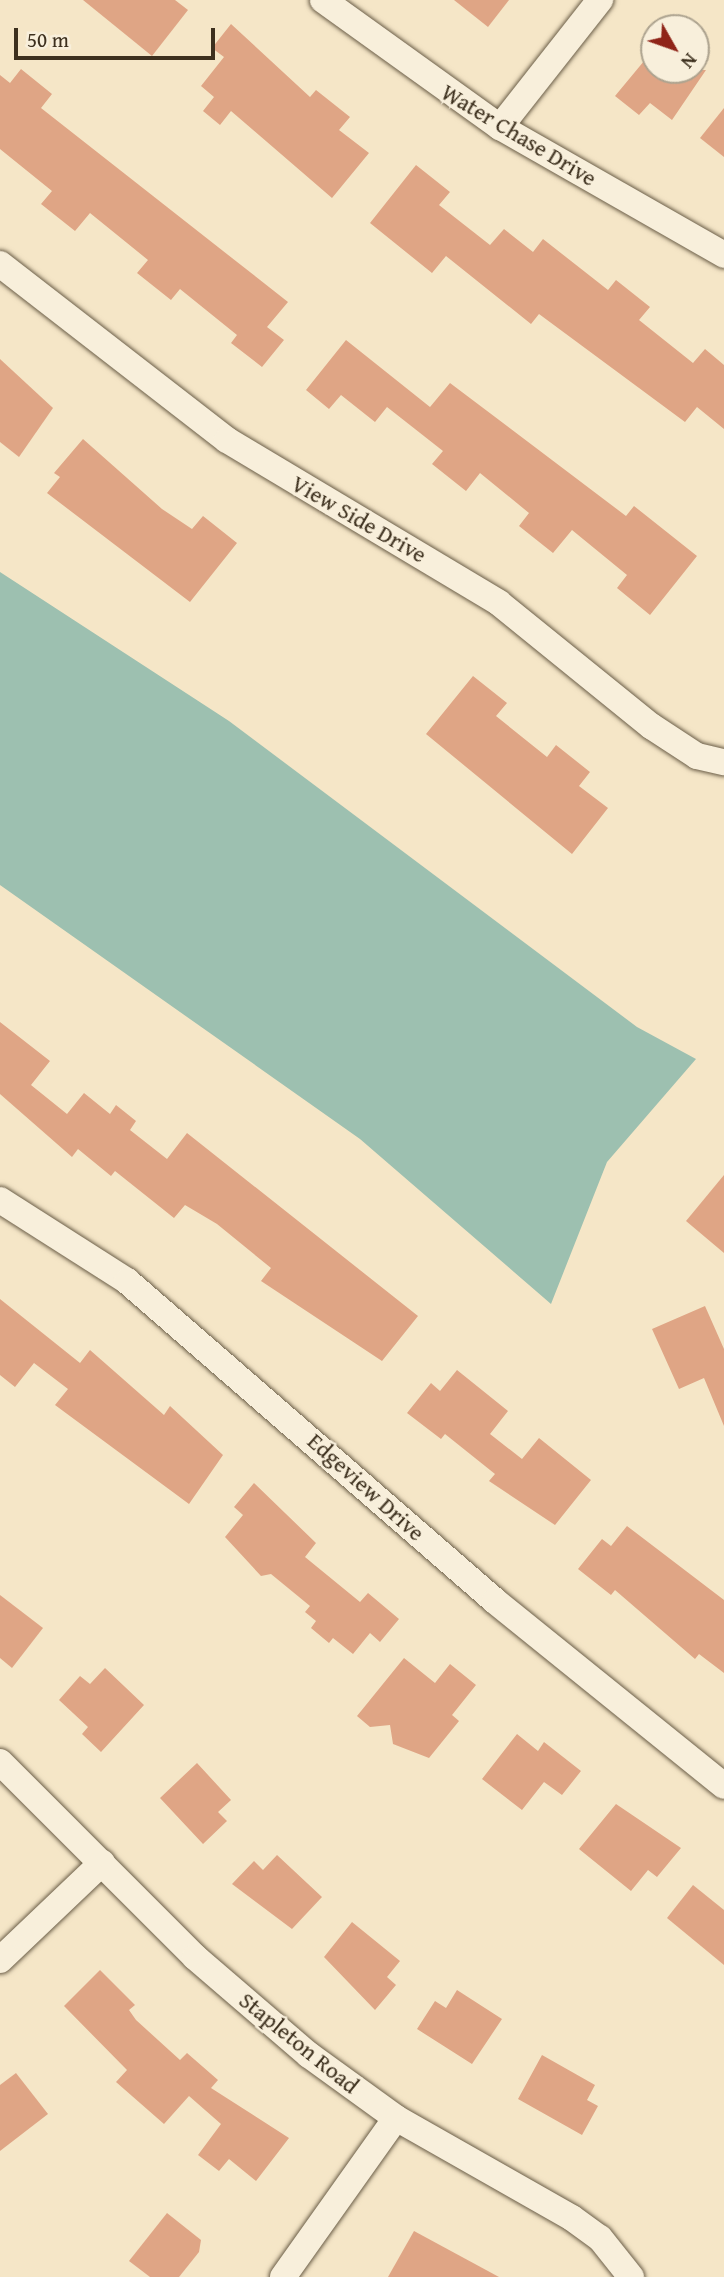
<!DOCTYPE html>
<style>
body{margin:0}
#map{position:relative;width:724px;height:2277px;overflow:hidden;background:#f5e6c7;font-family:"Gentium Book Plus",serif}
div>[style]{position:absolute}
.water>*{inset:0;background:#9dc0b0}
.building>*{inset:0;background:#dfa585}
.roads{filter:drop-shadow(0 0 2px #6b5e48) drop-shadow(0 0 2px #6b5e48)}
.minor>*{height:26px;margin:-13px;padding:0 13px;transform-origin:13px;border-radius:13px;background:#f8efdb}
span{translate:-50% -50%;white-space:nowrap;text-align:center;line-height:1.15;-webkit-text-stroke:5px #f8efdb;paint-order:stroke}
.street-label{font-size:23px;color:#3d301e}
.north{position:absolute;left:640px;top:14px;width:70px;height:70px;box-sizing:border-box;background:#f8efdb;border:2px solid #ada38f;border-radius:50%;rotate:130deg;font-size:19px;font-weight:700;line-height:28px;text-align:center;color:#3d301e}
.north::after{content:'';display:block;margin:auto;width:24px;height:32px;background:#8f2418;clip-path:polygon(50% 0,100% 100%,50% 72%,0 100%)}
.scale{position:absolute;left:14px;top:28px;width:201px;height:32px;box-sizing:border-box;border:4px solid #3d301e;border-top:0;padding-left:9px;font-size:21px;line-height:24px;white-space:nowrap;color:#3d301e;-webkit-text-stroke:5px #f8efdb;paint-order:stroke}
</style>
<div id="map">
<div class="water">
<i style="clip-path:polygon(0 572px,229px 721px,637px 1027px,696px 1059px,607px 1162px,551px 1304px,360px 1139px,0 885px)"></i>
</div>
<div class="building">
<i style="clip-path:polygon(83px 0,175px 0,188px 10px,152px 56px)"></i>
<i style="clip-path:polygon(454px 0,509px 0,488px 27px)"></i>
<i style="clip-path:polygon(231px 24px,310px 97px,316px 90px,350px 117px,339px 130px,369px 153px,332px 198px,231px 111px,220px 125px,203px 111px,214px 97px,201px 86px,224px 57px,212px 48px)"></i>
<i style="clip-path:polygon(654px 49px,654px 70px,706px 70px,672px 120px,650px 103px,639px 115px,615px 96px)"></i>
<i style="clip-path:polygon(21px 69px,52px 94px,41px 108px,288px 302px,267px 327px,284px 340px,262px 367px,231px 343px,237px 335px,180px 289px,171px 300px,137px 273px,148px 260px,90px 213px,75px 231px,41px 204px,52px 191px,0 149px,0 75px,10px 83px)"></i>
<i style="clip-path:polygon(724px 108px,724px 157px,700px 138px)"></i>
<i style="clip-path:polygon(416px 165px,450px 192px,439px 205px,490px 245px,504px 229px,533px 252px,543px 239px,608px 290px,616px 280px,650px 307px,639px 320px,693px 363px,705px 349px,724px 365px,724px 429px,697px 407px,685px 422px,539px 314px,531px 324px,446px 256px,432px 273px,370px 223px)"></i>
<i style="clip-path:polygon(346px 340px,430px 407px,450px 383px,626px 516px,634px 506px,697px 556px,650px 615px,617px 588px,627px 575px,572px 530px,553px 553px,519px 526px,529px 513px,480px 473px,466px 491px,432px 464px,443px 451px,387px 407px,375px 422px,341px 395px,329px 409px,306px 390px)"></i>
<i style="clip-path:polygon(0 359px,53px 408px,19px 457px,0 442px)"></i>
<i style="clip-path:polygon(83px 439px,162px 509px,192px 529px,203px 516px,237px 543px,190px 602px,47px 493px,60px 477px,54px 473px)"></i>
<i style="clip-path:polygon(473px 676px,507px 703px,496px 716px,547px 757px,556px 745px,590px 772px,579px 786px,608px 808px,572px 854px,426px 734px)"></i>
<i style="clip-path:polygon(0 1022px,50px 1061px,31px 1085px,67px 1114px,84px 1093px,110px 1114px,116px 1105px,136px 1121px,130px 1130px,167px 1159px,187px 1133px,418px 1316px,382px 1361px,261px 1281px,271px 1268px,217px 1224px,185px 1205px,174px 1218px,115px 1171px,111px 1176px,78px 1149px,72px 1157px,0 1094px)"></i>
<i style="clip-path:polygon(724px 1175px,724px 1253px,686px 1221px)"></i>
<i style="clip-path:polygon(0 1299px,80px 1363px,90px 1350px,164px 1415px,170px 1406px,223px 1455px,189px 1504px,55px 1405px,68px 1389px,34px 1363px,15px 1387px,0 1375px)"></i>
<i style="clip-path:polygon(705px 1306px,724px 1349px,724px 1426px,704px 1378px,679px 1389px,652px 1329px)"></i>
<i style="clip-path:polygon(457px 1370px,508px 1411px,490px 1434px,522px 1459px,539px 1438px,591px 1480px,555px 1525px,489px 1481px,495px 1474px,445px 1434px,441px 1439px,407px 1413px,431px 1383px,440px 1391px)"></i>
<i style="clip-path:polygon(254px 1483px,316px 1543px,305px 1557px,360px 1602px,368px 1593px,399px 1619px,380px 1642px,370px 1633px,353px 1654px,333px 1638px,329px 1643px,311px 1628px,316px 1621px,305px 1612px,310px 1606px,271px 1574px,261px 1576px,225px 1537px,243px 1515px,234px 1507px)"></i>
<i style="clip-path:polygon(627px 1526px,724px 1600px,724px 1673px,699px 1654px,695px 1659px,615px 1590px,611px 1595px,578px 1569px,602px 1539px,611px 1546px)"></i>
<i style="clip-path:polygon(0 1595px,43px 1628px,12px 1668px,0 1658px)"></i>
<i style="clip-path:polygon(404px 1658px,435px 1683px,450px 1664px,476px 1685px,452px 1715px,459px 1721px,429px 1758px,393px 1744px,390px 1725px,370px 1727px,357px 1716px)"></i>
<i style="clip-path:polygon(105px 1668px,144px 1705px,101px 1752px,82px 1734px,88px 1727px,59px 1700px,80px 1676px,90px 1684px)"></i>
<i style="clip-path:polygon(517px 1734px,538px 1751px,544px 1742px,581px 1771px,562px 1795px,544px 1782px,522px 1810px,482px 1779px)"></i>
<i style="clip-path:polygon(197px 1763px,231px 1800px,218px 1812px,227px 1821px,203px 1844px,160px 1798px)"></i>
<i style="clip-path:polygon(616px 1804px,681px 1848px,657px 1877px,648px 1870px,631px 1891px,579px 1849px)"></i>
<i style="clip-path:polygon(277px 1855px,322px 1897px,292px 1929px,232px 1884px,254px 1861px,263px 1870px)"></i>
<i style="clip-path:polygon(693px 1885px,724px 1910px,724px 1965px,667px 1918px)"></i>
<i style="clip-path:polygon(352px 1922px,400px 1961px,387px 1977px,396px 1985px,375px 2010px,324px 1957px)"></i>
<i style="clip-path:polygon(100px 1970px,135px 2005px,129px 2010px,136px 2020px,180px 2060px,187px 2053px,218px 2080px,211px 2088px,289px 2138px,256px 2181px,229px 2159px,219px 2171px,198px 2155px,221px 2124px,189px 2096px,164px 2124px,116px 2082px,127px 2070px,64px 2006px)"></i>
<i style="clip-path:polygon(457px 1990px,502px 2019px,472px 2064px,417px 2029px,435px 2001px,446px 2008px)"></i>
<i style="clip-path:polygon(542px 2055px,595px 2085px,587px 2100px,598px 2106px,582px 2135px,518px 2099px)"></i>
<i style="clip-path:polygon(16px 2073px,48px 2114px,0 2151px,0 2085px)"></i>
<i style="clip-path:polygon(167px 2213px,201px 2240px,199px 2252px,179px 2277px,150px 2277px,129px 2261px)"></i>
<i style="clip-path:polygon(414px 2231px,499px 2277px,388px 2277px)"></i>
</div>
<div class="roads">
<div class="minor">
<i style="left:323px;top:0;width:218px;rotate:35.7deg"></i>
<i style="left:500px;top:127px;width:258px;rotate:29.7deg"></i>
<i style="left:500px;top:127px;width:162px;rotate:-51.8deg"></i>
<i style="left:0;top:264px;width:287px;rotate:37.8deg"></i>
<i style="left:227px;top:440px;width:317px;rotate:30.9deg"></i>
<i style="left:499px;top:603px;width:196px;rotate:39deg"></i>
<i style="left:651px;top:726px;width:55px;rotate:33.1deg"></i>
<i style="left:697px;top:756px;width:28px;rotate:13deg"></i>
<i style="left:0;top:1200px;width:151px;rotate:32.5deg"></i>
<i style="left:127px;top:1281px;width:488px;rotate:41deg"></i>
<i style="left:495px;top:1601px;width:294px;rotate:38.9deg"></i>
<i style="left:0;top:1762px;width:276px;rotate:45deg"></i>
<i style="left:195px;top:1957px;width:150px;rotate:40.7deg"></i>
<i style="left:309px;top:2055px;width:107px;rotate:35.9deg"></i>
<i style="left:396px;top:2118px;width:202px;rotate:29.6deg"></i>
<i style="left:572px;top:2218px;width:34px;rotate:36deg"></i>
<i style="left:600px;top:2238px;width:50px;rotate:51.5deg"></i>
<i style="left:0;top:1960px;width:141px;rotate:-43.6deg"></i>
<i style="left:283px;top:2277px;width:195px;rotate:-54.6deg"></i>
</div>
</div>
<div class="street-label">
<span style="left:519px;top:135px;rotate:31deg">Water Chase Drive</span>
<span style="left:359px;top:519px;rotate:30deg">View Side Drive</span>
<span style="left:366px;top:1487px;rotate:42deg">Edgeview Drive</span>
<span style="left:299px;top:2043px;rotate:39deg">Stapleton Road</span>
</div>
<div class="north">N</div>
<div class="scale">50 m</div>
</div>
